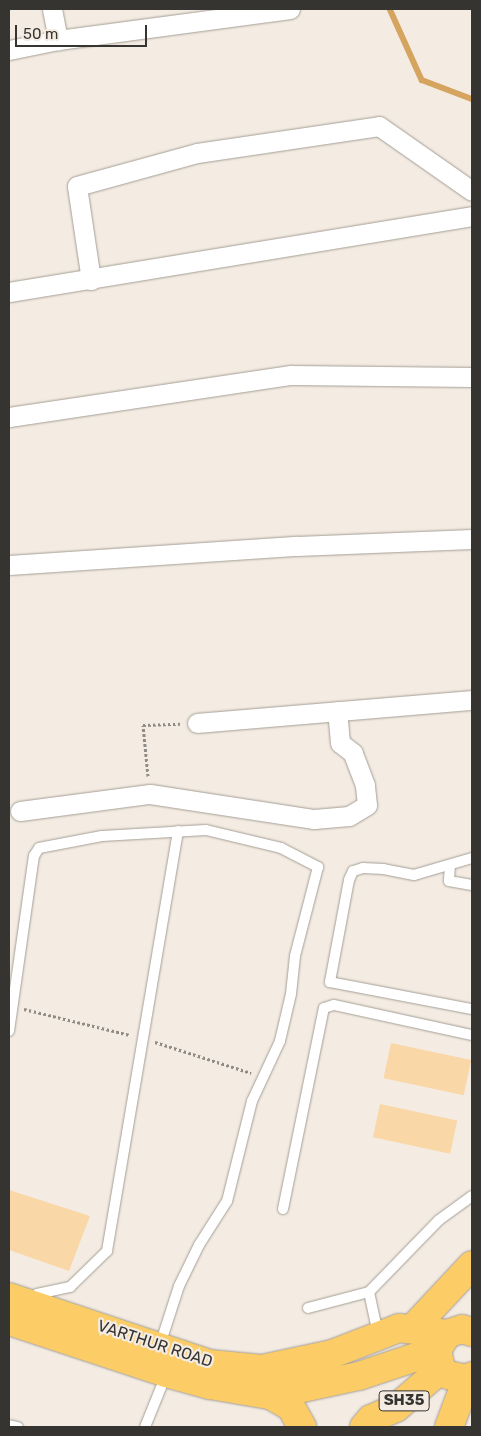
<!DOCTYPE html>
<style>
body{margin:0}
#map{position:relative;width:481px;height:1436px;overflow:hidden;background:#f4ece3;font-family:Rubik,sans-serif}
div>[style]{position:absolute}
.green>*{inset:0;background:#fad7a7;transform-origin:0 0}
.stream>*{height:5.5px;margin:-2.75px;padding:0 2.75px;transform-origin:2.75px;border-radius:2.75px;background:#d5a55f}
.path>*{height:3px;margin-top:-1.5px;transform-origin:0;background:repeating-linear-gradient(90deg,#908b85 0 2.5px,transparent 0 5px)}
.roads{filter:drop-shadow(0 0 1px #a49e95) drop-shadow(0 0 1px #a49e95)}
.lane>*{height:10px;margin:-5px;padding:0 5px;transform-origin:5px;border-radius:5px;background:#fff}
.street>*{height:19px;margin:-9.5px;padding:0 9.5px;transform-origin:9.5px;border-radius:9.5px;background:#fff}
.primary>*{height:28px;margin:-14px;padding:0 14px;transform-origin:14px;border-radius:14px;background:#fccc66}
span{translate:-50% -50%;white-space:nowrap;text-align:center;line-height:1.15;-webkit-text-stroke:4.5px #f4ece3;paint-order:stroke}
.shield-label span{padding:1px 4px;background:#f4ece3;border:1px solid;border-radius:4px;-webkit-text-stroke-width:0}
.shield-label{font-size:15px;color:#363430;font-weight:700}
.street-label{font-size:16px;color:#363430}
.frame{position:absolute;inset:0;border:10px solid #363430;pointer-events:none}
.scale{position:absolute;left:15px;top:25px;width:132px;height:22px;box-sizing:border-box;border:2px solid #363430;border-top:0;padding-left:6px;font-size:15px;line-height:18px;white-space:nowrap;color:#363430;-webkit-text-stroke:4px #f4ece3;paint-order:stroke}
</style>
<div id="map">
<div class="green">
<i style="left:391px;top:1043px;width:82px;height:36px;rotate:12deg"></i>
<i style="left:380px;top:1104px;width:79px;height:34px;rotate:12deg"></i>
<i style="clip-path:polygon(9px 1190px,90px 1216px,69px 1271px,9px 1250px)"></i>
</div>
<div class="stream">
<i style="left:390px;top:9px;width:78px;rotate:65.7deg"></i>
<i style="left:422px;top:80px;width:53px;rotate:20.8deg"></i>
</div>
<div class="path">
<i style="left:148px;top:776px;width:51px;rotate:-95.6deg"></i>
<i style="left:143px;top:725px;width:37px;rotate:-2deg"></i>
<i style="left:24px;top:1009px;width:109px;rotate:13.8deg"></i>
<i style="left:155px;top:1042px;width:101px;rotate:17.9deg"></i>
</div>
<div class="roads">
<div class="lane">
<i style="left:472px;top:858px;width:60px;rotate:163.7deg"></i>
<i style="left:414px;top:875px;width:31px;rotate:-169deg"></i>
<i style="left:384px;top:869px;width:21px;rotate:-177deg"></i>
<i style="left:363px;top:868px;width:10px;rotate:163deg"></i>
<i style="left:353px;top:871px;width:10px;rotate:114deg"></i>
<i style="left:349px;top:880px;width:104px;rotate:100.6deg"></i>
<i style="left:330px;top:982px;width:145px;rotate:10.8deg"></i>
<i style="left:450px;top:865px;width:16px;rotate:94deg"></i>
<i style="left:449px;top:881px;width:23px;rotate:10deg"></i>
<i style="left:9px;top:1031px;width:177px;rotate:-81.9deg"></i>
<i style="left:34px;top:856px;width:9px;rotate:-58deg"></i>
<i style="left:39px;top:848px;width:64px;rotate:-10.8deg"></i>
<i style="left:102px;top:836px;width:104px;rotate:-3.3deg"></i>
<i style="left:206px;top:830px;width:77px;rotate:13.5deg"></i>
<i style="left:281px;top:848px;width:42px;rotate:27.2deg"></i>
<i style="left:318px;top:867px;width:92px;rotate:104.5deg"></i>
<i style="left:295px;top:956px;width:38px;rotate:96deg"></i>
<i style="left:291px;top:994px;width:48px;rotate:103.2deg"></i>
<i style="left:280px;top:1041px;width:66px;rotate:115deg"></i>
<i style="left:252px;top:1101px;width:103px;rotate:104deg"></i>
<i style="left:227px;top:1201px;width:52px;rotate:122.5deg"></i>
<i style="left:199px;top:1245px;width:46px;rotate:116deg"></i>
<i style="left:179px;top:1286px;width:62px;rotate:107.9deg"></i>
<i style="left:283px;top:1209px;width:205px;rotate:-78.5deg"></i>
<i style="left:324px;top:1008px;width:10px;rotate:-17deg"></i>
<i style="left:334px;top:1005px;width:141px;rotate:12.3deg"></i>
<i style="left:369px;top:1292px;width:43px;rotate:77.9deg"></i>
<i style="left:37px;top:1294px;width:34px;rotate:-12deg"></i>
<i style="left:70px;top:1287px;width:52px;rotate:-44.2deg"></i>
<i style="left:107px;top:1251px;width:426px;rotate:-80.4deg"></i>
<i style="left:308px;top:1308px;width:63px;rotate:-14.7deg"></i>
<i style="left:369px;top:1292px;width:100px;rotate:-45.8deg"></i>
<i style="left:439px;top:1220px;width:41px;rotate:-36deg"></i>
<i style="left:9px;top:1425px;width:9px;rotate:13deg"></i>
<i style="left:145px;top:1427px;width:56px;rotate:-68deg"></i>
</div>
<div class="street">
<i style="left:52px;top:9px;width:32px;rotate:79deg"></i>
<i style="left:58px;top:40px;width:234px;rotate:-7.6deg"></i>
<i style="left:9px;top:50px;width:50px;rotate:-11.5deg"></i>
<i style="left:91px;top:280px;width:95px;rotate:-98.5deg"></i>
<i style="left:77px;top:186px;width:124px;rotate:-15.4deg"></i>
<i style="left:197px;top:153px;width:184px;rotate:-8.4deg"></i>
<i style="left:379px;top:126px;width:113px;rotate:35deg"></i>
<i style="left:9px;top:292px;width:469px;rotate:-9.3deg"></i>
<i style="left:9px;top:417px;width:285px;rotate:-8.5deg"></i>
<i style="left:291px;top:375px;width:181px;rotate:0.6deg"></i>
<i style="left:9px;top:565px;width:289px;rotate:-3.8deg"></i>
<i style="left:297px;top:546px;width:175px;rotate:-2.3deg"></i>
<i style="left:197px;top:723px;width:276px;rotate:-4.8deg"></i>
<i style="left:20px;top:811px;width:131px;rotate:-7.5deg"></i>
<i style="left:150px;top:794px;width:166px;rotate:8.7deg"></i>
<i style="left:314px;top:819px;width:35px;rotate:-5deg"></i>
<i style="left:349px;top:816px;width:21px;rotate:-31deg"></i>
<i style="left:367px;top:805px;width:20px;rotate:-96deg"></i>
<i style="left:365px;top:785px;width:34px;rotate:-111deg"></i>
<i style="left:353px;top:753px;width:16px;rotate:-142deg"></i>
<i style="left:340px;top:743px;width:32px;rotate:-95deg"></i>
</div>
<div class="primary">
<i style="left:9px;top:1297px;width:212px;rotate:18.4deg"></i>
<i style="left:210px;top:1364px;width:52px;rotate:5.5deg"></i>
<i style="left:262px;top:1369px;width:72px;rotate:-12.1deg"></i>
<i style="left:332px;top:1354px;width:72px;rotate:-21.2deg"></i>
<i style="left:399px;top:1328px;width:48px;rotate:7.1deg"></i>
<i style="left:9px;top:1321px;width:165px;rotate:18.3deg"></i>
<i style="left:166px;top:1373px;width:46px;rotate:15.3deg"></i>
<i style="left:210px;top:1385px;width:61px;rotate:9.5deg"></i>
<i style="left:270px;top:1395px;width:91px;rotate:-12.1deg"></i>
<i style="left:359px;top:1376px;width:82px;rotate:-18.4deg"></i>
<i style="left:413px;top:1328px;width:86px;rotate:-46.9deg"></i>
<i style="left:472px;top:1332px;width:10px;rotate:-163deg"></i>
<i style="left:462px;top:1329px;width:16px;rotate:162deg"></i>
<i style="left:447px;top:1334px;width:19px;rotate:122deg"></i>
<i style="left:437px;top:1350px;width:19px;rotate:78deg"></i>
<i style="left:441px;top:1369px;width:9px;rotate:41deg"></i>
<i style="left:448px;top:1375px;width:19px;rotate:12deg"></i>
<i style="left:467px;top:1379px;width:6px;rotate:-31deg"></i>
<i style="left:270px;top:1395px;width:24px;rotate:30deg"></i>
<i style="left:291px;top:1407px;width:23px;rotate:61deg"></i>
<i style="left:364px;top:1427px;width:11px;rotate:-49deg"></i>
<i style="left:371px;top:1419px;width:27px;rotate:-24deg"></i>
<i style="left:396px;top:1408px;width:60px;rotate:-40.9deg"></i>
<i style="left:449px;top:1427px;width:51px;rotate:-69.4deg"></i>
</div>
</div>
<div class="shield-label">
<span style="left:404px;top:1401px">SH35</span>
</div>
<div class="street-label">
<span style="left:155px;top:1344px;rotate:18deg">VARTHUR ROAD</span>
</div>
<div class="frame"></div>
<div class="scale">50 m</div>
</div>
